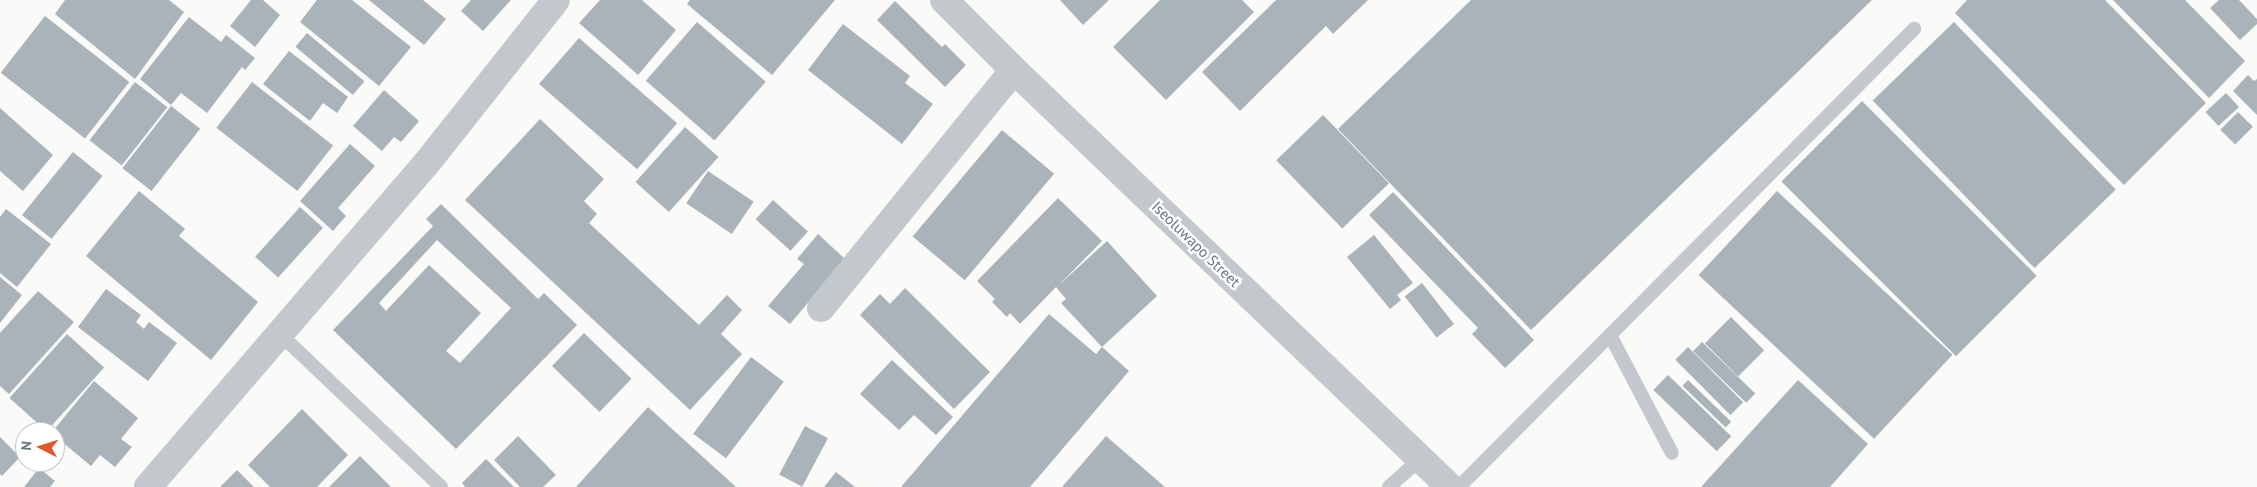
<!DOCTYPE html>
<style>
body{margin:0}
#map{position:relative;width:2257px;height:487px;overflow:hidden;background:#fafaf8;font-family:"PT Sans",sans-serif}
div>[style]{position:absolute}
.building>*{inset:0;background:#aab3b9;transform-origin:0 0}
.lane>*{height:14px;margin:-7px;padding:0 7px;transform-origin:7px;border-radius:7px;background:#c3c8cc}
.street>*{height:28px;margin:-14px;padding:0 14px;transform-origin:14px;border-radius:14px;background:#c3c8cc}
span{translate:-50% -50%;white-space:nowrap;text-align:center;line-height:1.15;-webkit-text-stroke:5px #fff;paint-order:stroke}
.street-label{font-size:15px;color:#657683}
.north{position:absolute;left:15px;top:422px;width:50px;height:50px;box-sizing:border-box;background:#fff;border:1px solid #c1c8cd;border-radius:50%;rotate:275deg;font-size:14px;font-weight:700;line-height:20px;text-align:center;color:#657683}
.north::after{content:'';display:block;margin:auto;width:18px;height:22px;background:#e4572e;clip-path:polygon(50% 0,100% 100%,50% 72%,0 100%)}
</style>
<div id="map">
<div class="building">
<i style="clip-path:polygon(65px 0,169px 0,184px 12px,135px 79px,55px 14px)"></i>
<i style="clip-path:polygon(251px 0,263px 0,280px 15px,255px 47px,230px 26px)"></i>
<i style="clip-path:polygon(317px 0,352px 0,411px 47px,379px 86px,300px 22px)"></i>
<i style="clip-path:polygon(369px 0,423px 0,446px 19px,424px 45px)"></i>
<i style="clip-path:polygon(471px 0,511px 0,483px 31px,461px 11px)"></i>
<i style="clip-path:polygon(600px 0,642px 0,676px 30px,638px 75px,579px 23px)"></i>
<i style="clip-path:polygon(690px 0,835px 0,772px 75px,687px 4px)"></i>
<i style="clip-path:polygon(1060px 0,1109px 0,1083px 25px)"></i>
<i style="clip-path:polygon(1160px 0,1242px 0,1254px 12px,1166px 100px,1113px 47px)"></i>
<i style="clip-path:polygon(1276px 0,1368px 0,1333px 34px,1326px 26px,1240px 111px,1202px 72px)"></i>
<i style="clip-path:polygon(1471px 0,1872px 0,1531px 330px,1338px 129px)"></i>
<i style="clip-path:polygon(1967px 0,2105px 0,2206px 103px,2124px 185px,1955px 13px)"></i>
<i style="clip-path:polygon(2113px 0,2185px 0,2245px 61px,2209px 98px)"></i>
<i style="clip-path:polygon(2219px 0,2239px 0,2257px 19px,2257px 24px,2240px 40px,2210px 8px)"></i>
<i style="clip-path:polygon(895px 1px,942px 47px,945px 44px,966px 65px,945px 87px,877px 20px)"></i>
<i style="left:45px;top:16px;width:107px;height:72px;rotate:38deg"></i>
<i style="clip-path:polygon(189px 17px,221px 42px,226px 35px,255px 58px,245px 70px,242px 67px,207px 113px,181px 93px,171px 105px,140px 79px)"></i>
<i style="left:697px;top:22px;width:91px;height:78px;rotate:41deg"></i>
<i style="left:1954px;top:22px;width:233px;height:113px;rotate:46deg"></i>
<i style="clip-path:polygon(843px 24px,910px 76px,905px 83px,933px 104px,902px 144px,808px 70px)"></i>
<i style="left:307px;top:33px;width:75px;height:18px;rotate:40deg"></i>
<i style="left:579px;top:38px;width:130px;height:61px;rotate:41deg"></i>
<i style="clip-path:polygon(289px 51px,348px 97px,337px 113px,323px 103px,310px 121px,263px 84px)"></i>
<i style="clip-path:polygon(2248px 75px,2254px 81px,2257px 79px,2257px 115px,2233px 91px)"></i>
<i style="left:135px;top:82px;width:41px;height:74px;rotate:38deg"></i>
<i style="left:252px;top:82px;width:103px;height:58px;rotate:38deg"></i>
<i style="clip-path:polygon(384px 90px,419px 121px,401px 142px,394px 137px,382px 151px,353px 126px)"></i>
<i style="left:2226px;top:93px;width:19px;height:28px;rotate:47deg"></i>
<i style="left:1862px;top:101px;width:247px;height:114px;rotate:45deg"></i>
<i style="left:171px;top:106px;width:37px;height:79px;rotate:38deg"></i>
<i style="clip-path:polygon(0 108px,53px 155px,23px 191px,0 171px)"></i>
<i style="left:2238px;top:112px;width:21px;height:25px;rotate:45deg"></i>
<i style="left:1323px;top:115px;width:95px;height:65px;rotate:46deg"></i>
<i style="clip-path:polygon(540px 119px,604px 179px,584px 201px,597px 214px,589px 223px,699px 325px,727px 295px,742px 310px,721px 334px,742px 354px,690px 410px,465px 200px)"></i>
<i style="left:685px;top:127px;width:45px;height:74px;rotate:42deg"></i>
<i style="left:1002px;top:130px;width:68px;height:139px;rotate:40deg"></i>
<i style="clip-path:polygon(350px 144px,375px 166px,338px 208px,346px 216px,333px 231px,300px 201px)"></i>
<i style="left:73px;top:152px;width:38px;height:81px;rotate:39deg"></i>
<i style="left:708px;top:171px;width:55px;height:39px;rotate:34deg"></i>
<i style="clip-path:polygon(139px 191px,185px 229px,179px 236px,258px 302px,211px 360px,86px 256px)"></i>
<i style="left:1777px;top:191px;width:240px;height:115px;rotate:43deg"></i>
<i style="clip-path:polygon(1393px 192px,1534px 340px,1505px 368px,1472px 334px,1478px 328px,1369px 215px)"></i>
<i style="clip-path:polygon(1058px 198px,1102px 241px,1059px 285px,1107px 241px,1157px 296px,1102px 347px,1061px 303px,1066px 299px,1056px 287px,1020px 324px,1010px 313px,1007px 317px,992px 302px,995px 299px,977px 281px)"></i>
<i style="left:773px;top:200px;width:47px;height:26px;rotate:42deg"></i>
<i style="clip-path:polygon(evenodd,441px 204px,538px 299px,544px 293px,577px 325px,456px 449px,333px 330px,433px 226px,426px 219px,441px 204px,437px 240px,511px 308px,460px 363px,446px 351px,481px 313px,429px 265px,386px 311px,379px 303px,437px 240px)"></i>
<i style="left:300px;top:207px;width:31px;height:67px;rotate:42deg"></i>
<i style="clip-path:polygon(6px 209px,51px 244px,17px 287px,0 273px,0 217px)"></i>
<i style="clip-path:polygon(818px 234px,845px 259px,790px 324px,768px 306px,804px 264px,797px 259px)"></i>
<i style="clip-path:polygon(1374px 235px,1413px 283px,1397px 295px,1401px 300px,1390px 309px,1347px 257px)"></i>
<i style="clip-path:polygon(0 277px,22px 295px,0 323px)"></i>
<i style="left:1422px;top:283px;width:52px;height:22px;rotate:52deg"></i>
<i style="clip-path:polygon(905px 288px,990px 372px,954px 409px,860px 315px,880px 294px,890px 304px)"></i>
<i style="clip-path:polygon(106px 289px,141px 315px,136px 322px,144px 329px,149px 322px,177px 343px,148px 381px,78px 327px)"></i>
<i style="clip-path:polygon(38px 291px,74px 322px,9px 394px,0 386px,0 333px)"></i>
<i style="clip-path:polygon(1049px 314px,1096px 354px,1102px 347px,1129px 371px,1030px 487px,901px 487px)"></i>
<i style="left:1731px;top:317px;width:47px;height:37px;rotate:45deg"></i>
<i style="left:584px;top:333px;width:66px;height:46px;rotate:44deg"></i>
<i style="left:67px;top:334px;width:50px;height:86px;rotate:42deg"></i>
<i style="left:1702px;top:342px;width:74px;height:13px;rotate:44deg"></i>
<i style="left:1688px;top:347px;width:78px;height:18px;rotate:45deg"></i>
<i style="left:751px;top:357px;width:41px;height:96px;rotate:37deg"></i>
<i style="clip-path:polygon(892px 360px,953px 417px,936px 435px,914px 415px,899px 430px,860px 394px)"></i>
<i style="left:1668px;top:375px;width:88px;height:21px;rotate:44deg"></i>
<i style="left:1688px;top:380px;width:60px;height:8px;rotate:44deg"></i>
<i style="clip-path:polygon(1798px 380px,1868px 444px,1830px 487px,1701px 487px)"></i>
<i style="clip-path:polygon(94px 381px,138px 418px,121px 439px,132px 447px,115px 467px,100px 455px,91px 466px,55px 436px,55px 432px,52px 432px)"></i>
<i style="clip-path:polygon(648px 407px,736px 487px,576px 487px)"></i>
<i style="clip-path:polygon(302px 409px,348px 455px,317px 487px,270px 487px,248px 465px)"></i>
<i style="left:805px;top:426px;width:26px;height:55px;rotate:28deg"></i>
<i style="clip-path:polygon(518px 436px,556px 475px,543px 487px,520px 487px,494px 460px)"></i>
<i style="clip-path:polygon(1106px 436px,1165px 487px,1062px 487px)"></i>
<i style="clip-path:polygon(0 437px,20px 457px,2px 476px,0 474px)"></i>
<i style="clip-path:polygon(360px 456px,391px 487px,329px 487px)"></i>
<i style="clip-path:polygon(486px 459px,514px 487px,465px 487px,462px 483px)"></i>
<i style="clip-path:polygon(39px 468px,55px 481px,50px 487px,24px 487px)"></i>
<i style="clip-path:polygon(237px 470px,254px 487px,220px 487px)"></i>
<i style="clip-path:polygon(836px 472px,855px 487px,824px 487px)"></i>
</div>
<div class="lane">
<i style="left:280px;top:334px;width:222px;rotate:43.5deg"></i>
<i style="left:1610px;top:335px;width:133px;rotate:62.3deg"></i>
<i style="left:1389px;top:487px;width:42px;rotate:-42.1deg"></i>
<i style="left:1459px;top:487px;width:646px;rotate:-45.19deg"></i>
</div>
<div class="street">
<i style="left:944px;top:0;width:99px;rotate:45deg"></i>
<i style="left:1014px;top:70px;width:603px;rotate:43.72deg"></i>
<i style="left:821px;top:308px;width:306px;rotate:-51deg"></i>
<i style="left:148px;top:487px;width:426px;rotate:-49.3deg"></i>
<i style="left:426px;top:164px;width:209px;rotate:-51.6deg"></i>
</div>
<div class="street-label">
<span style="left:1196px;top:244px;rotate:44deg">Iseoluwapo Street</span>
</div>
<div class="north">N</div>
</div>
